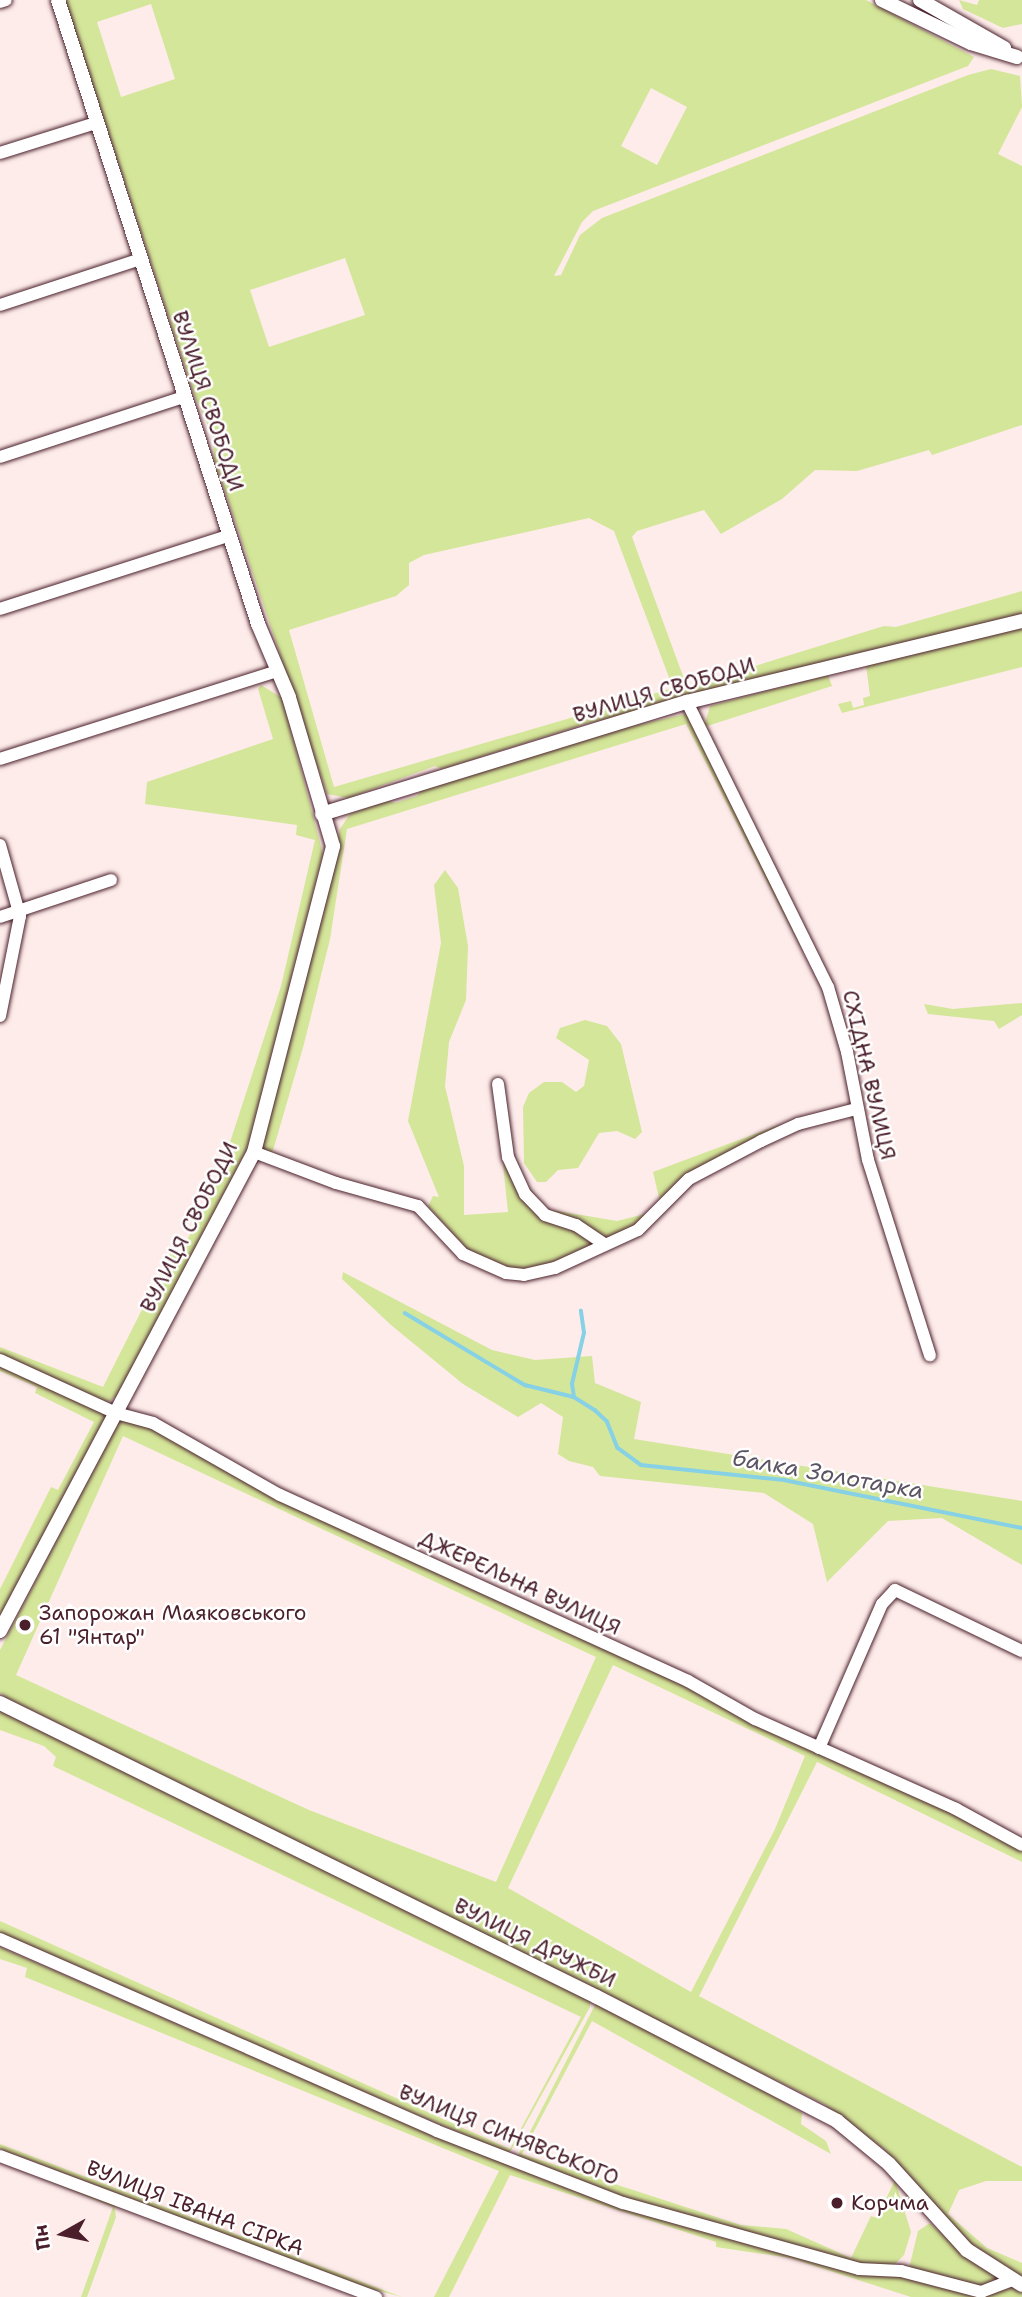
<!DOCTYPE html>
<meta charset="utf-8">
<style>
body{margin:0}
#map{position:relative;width:1022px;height:2297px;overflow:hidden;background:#feecea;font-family:"Shantell Sans",sans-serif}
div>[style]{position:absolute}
.green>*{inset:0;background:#d4e699}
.stream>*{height:3.5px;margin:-1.75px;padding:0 1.75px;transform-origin:1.75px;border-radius:1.75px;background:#86d1e6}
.roads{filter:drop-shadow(0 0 2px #4a1f2b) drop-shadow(0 0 2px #4a1f2b)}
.minor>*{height:12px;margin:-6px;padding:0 6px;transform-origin:6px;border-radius:6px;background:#fff}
.tertiary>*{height:14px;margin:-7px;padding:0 7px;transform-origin:7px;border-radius:7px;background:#fff}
.dots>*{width:19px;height:19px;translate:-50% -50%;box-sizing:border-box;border:4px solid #fff;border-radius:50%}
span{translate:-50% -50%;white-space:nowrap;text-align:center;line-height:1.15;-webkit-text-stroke:5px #fff;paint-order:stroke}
.street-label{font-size:21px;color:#4a1f2b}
.poi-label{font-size:21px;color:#4a1f2b}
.left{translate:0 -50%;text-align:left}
.water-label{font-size:23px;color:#5c5463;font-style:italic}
.north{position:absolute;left:28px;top:2199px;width:70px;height:70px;-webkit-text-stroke:5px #fff;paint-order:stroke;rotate:261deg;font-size:19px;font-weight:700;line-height:28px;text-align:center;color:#4a1f2b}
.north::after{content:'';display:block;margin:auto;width:24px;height:32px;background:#4a1f2b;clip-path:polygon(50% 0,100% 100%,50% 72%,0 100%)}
</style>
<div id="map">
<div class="green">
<i style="clip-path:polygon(evenodd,65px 0,866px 0,974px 57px,968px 66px,593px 211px,582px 222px,554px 276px,561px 275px,580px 235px,602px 218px,968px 75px,991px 69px,1020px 76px,1022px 107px,998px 154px,1022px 166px,1022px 425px,932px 455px,929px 450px,857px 471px,815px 470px,782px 499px,721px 534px,704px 510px,637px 531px,632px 537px,687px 687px,884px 626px,896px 627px,1022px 591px,1022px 617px,585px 724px,442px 769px,435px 766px,348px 798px,327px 794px,214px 458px,213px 436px,195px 397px,65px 0,151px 4px,175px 79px,121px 97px,97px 22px,151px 4px,65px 0,651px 88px,687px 107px,657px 165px,621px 146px,651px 88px,65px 0,345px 258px,365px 315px,269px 347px,250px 290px,345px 258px,65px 0,589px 518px,614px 531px,673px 688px,334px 787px,289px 630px,396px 596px,409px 585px,409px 563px,424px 555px,589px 518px)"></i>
<i style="clip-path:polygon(959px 0,977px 5px,979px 0,1022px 0,1022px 24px,1003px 28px,963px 9px)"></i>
<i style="clip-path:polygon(1022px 628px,1022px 667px,842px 713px,838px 704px,851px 701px,853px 708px,864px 705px,863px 698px,870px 696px,866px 665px)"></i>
<i style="clip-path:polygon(828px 675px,832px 686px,704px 727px,710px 706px)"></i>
<i style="clip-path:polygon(261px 685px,282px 698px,323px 854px,247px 1149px,120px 1393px,107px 1403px,0 1356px,0 1347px,103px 1387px,172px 1250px,180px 1254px,218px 1179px,281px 986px,315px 840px,296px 835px,297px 825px,145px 804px,147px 782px,273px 739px,258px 689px)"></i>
<i style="clip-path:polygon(690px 713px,803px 941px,800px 946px,686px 724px,347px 829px,330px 939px,304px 1044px,274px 1147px,271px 1154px,260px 1149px,340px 829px,350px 814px,386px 800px,395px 803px,417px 796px,422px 789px,602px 733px)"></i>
<i style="clip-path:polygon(445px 870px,458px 888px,468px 946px,466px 1000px,449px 1042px,445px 1086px,464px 1166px,464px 1215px,508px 1212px,503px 1165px,512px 1159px,520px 1177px,546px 1209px,617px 1221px,649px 1213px,660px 1202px,653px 1172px,781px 1124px,693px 1173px,644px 1223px,566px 1259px,528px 1272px,503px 1269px,474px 1257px,428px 1206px,433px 1196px,439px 1197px,408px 1121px,441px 943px,434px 885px)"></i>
<i style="clip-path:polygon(1022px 1003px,1022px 1015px,999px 1029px,994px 1021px,928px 1014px,924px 1004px,953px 1009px)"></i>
<i style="clip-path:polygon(585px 1020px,607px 1026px,621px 1044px,642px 1132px,635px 1139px,617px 1131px,599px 1133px,578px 1168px,558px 1170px,546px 1182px,537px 1182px,524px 1163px,523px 1107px,529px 1093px,544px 1082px,562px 1082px,576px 1092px,584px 1086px,589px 1060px,556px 1038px,560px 1028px)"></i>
<i style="clip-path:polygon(343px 1272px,492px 1350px,535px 1360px,592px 1356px,595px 1383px,641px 1402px,634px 1439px,1022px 1501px,1022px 1565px,942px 1518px,888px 1521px,827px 1582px,813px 1524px,764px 1493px,600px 1476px,593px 1467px,569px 1461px,558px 1454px,563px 1417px,541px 1403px,518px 1417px,463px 1384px,391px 1325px,342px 1279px)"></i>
<i style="clip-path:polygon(0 1363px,104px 1411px,106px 1421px,0 1626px,0 1589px,51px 1487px,58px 1490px,94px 1422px,35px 1393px,37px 1387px,0 1371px)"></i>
<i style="clip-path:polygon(evenodd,127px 1417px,1022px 1847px,1022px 1862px,817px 1762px,699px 1996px,1022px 2167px,1022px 2181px,986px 2181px,959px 2190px,948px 2214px,987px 2248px,1022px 2263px,1022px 2278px,976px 2251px,884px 2149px,824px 2104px,5px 1697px,0 1693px,0 1650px,119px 1420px,127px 1417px,123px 1436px,596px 1657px,496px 1882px,309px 1810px,16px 1675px,123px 1436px,127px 1417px,613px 1665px,805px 1756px,775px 1829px,691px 1992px,508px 1888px,613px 1665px)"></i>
<i style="clip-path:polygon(0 1708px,590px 2001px,590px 2007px,509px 2154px,0 1936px,0 1921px,510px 2149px,581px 2017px,53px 1766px,56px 1757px,44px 1746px,0 1730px)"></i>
<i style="clip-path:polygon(0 1947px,251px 2056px,623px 2207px,981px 2296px,1013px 2287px,1022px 2290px,1022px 2297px,911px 2297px,790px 2258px,716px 2247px,716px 2242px,510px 2175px,449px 2297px,434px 2297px,499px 2171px,25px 1977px,27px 1968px,0 1959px)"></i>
<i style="clip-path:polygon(596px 2003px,738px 2075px,802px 2113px,801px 2124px,826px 2141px,831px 2154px,592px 2021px,522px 2154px,741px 2225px,786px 2229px,851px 2258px,871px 2216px,877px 2218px,895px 2180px,911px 2232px,904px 2255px,894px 2265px,858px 2265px,623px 2199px,516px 2159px)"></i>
<i style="clip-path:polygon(0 2144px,183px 2214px,402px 2297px,354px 2284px,0 2149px)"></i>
<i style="clip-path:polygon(0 2161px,114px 2204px,116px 2217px,87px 2297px,81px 2297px,113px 2207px)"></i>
<i style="clip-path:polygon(930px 2223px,959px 2250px,1000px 2280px,981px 2288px,909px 2268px,918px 2231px)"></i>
</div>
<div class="stream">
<i style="left:405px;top:1313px;width:140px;rotate:31deg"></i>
<i style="left:525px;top:1385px;width:50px;rotate:13.8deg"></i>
<i style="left:574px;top:1397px;width:25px;rotate:32deg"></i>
<i style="left:595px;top:1410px;width:16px;rotate:43deg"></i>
<i style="left:607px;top:1421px;width:29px;rotate:68deg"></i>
<i style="left:618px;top:1448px;width:29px;rotate:36deg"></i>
<i style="left:641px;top:1465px;width:144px;rotate:6deg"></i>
<i style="left:784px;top:1480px;width:243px;rotate:11.4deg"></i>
<i style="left:574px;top:1397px;width:13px;rotate:-99deg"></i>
<i style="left:572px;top:1384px;width:52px;rotate:-76.8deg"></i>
<i style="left:584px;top:1333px;width:22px;rotate:-98deg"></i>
</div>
<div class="roads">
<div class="minor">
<i style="left:0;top:2px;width:6px;rotate:-18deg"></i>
<i style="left:0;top:153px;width:101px;rotate:-17.4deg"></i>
<i style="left:0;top:305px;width:148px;rotate:-18.1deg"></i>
<i style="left:0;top:457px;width:194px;rotate:-18.1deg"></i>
<i style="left:0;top:609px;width:242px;rotate:-17.8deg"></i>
<i style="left:687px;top:702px;width:318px;rotate:63.7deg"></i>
<i style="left:828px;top:987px;width:68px;rotate:73.7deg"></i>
<i style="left:847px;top:1052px;width:110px;rotate:79deg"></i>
<i style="left:868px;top:1160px;width:205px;rotate:72.4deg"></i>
<i style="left:0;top:759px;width:292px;rotate:-17.6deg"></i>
<i style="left:0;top:845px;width:74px;rotate:74.3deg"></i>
<i style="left:20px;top:916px;width:102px;rotate:101.3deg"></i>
<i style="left:0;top:917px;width:117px;rotate:-18.4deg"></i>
<i style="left:498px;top:1084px;width:74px;rotate:82.2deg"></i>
<i style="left:508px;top:1157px;width:41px;rotate:65.3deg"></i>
<i style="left:525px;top:1194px;width:29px;rotate:46deg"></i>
<i style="left:545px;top:1215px;width:33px;rotate:18deg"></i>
<i style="left:576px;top:1225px;width:34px;rotate:34deg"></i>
<i style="left:254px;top:1152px;width:88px;rotate:20.7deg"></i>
<i style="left:336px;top:1183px;width:85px;rotate:15.7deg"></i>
<i style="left:418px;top:1206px;width:66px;rotate:46.8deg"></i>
<i style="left:463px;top:1254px;width:47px;rotate:23.8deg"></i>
<i style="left:506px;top:1273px;width:18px;rotate:6deg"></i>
<i style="left:524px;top:1275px;width:32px;rotate:-13deg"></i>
<i style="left:555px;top:1268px;width:91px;rotate:-24.6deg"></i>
<i style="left:638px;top:1230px;width:72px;rotate:-45deg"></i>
<i style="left:689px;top:1179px;width:81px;rotate:-27.8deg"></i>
<i style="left:761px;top:1141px;width:41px;rotate:-24.7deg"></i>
<i style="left:798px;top:1124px;width:60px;rotate:-14.5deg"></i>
<i style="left:0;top:1360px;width:128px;rotate:24.6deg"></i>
<i style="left:116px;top:1413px;width:38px;rotate:15deg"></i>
<i style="left:153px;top:1423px;width:146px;rotate:29.6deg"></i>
<i style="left:280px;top:1495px;width:448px;rotate:24.5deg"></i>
<i style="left:688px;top:1681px;width:77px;rotate:29.6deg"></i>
<i style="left:755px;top:1719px;width:220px;rotate:24.1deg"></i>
<i style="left:956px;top:1809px;width:75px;rotate:28.6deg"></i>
<i style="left:819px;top:1748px;width:157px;rotate:-66.4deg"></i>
<i style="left:882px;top:1604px;width:19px;rotate:-47deg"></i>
<i style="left:895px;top:1590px;width:141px;rotate:25.7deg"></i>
<i style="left:0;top:1939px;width:477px;rotate:23.7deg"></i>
<i style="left:437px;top:2131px;width:199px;rotate:21.2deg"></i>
<i style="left:623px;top:2203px;width:245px;rotate:15.6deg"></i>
<i style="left:859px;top:2269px;width:42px;rotate:2.7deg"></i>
<i style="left:901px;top:2271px;width:83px;rotate:14.7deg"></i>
<i style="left:981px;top:2292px;width:31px;rotate:-21deg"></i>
<i style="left:0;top:2156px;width:402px;rotate:20.6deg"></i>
</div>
<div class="tertiary">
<i style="left:882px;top:0;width:99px;rotate:25.8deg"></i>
<i style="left:971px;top:43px;width:48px;rotate:16.9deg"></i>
<i style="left:920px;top:0;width:97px;rotate:29.7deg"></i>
<i style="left:322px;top:814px;width:382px;rotate:-17.1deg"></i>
<i style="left:687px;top:702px;width:345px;rotate:-13.6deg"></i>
<i style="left:0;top:1631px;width:542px;rotate:-62.06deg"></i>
<i style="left:254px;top:1152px;width:316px;rotate:-75.5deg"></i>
<i style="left:333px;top:846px;width:155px;rotate:-106.5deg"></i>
<i style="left:289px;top:697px;width:79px;rotate:-113deg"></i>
<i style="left:258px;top:624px;width:655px;rotate:-107.77deg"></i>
<i style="left:0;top:1703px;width:665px;rotate:26.22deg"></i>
<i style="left:597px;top:1997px;width:270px;rotate:27.3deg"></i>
<i style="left:837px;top:2121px;width:67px;rotate:39.6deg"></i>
<i style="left:889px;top:2164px;width:116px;rotate:47.8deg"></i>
<i style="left:967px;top:2250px;width:65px;rotate:32.5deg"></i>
</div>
</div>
<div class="dots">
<i style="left:25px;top:1625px;background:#4a1f2b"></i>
<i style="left:837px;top:2203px;background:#4a1f2b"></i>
</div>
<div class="street-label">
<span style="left:208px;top:401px;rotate:72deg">ВУЛИЦЯ СВОБОДИ</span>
<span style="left:664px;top:690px;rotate:-16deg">ВУЛИЦЯ СВОБОДИ</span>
<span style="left:869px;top:1075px;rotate:77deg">СХІДНА ВУЛИЦЯ</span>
<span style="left:189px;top:1227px;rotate:-63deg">ВУЛИЦЯ СВОБОДИ</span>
<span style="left:520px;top:1583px;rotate:25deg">ДЖЕРЕЛЬНА ВУЛИЦЯ</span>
<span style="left:535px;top:1943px;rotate:26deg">ВУЛИЦЯ ДРУЖБИ</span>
<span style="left:509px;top:2135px;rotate:22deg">ВУЛИЦЯ СИНЯВСЬКОГО</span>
<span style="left:195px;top:2208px;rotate:21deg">ВУЛИЦЯ ІВАНА СІРКА</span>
</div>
<div class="poi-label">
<span class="left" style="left:39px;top:1625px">Запорожан Маяковського<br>61 "Янтар"</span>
<span class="left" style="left:851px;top:2203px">Корчма</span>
</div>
<div class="water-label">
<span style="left:828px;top:1474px;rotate:10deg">балка Золотарка</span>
</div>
<div class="north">Пн</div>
</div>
